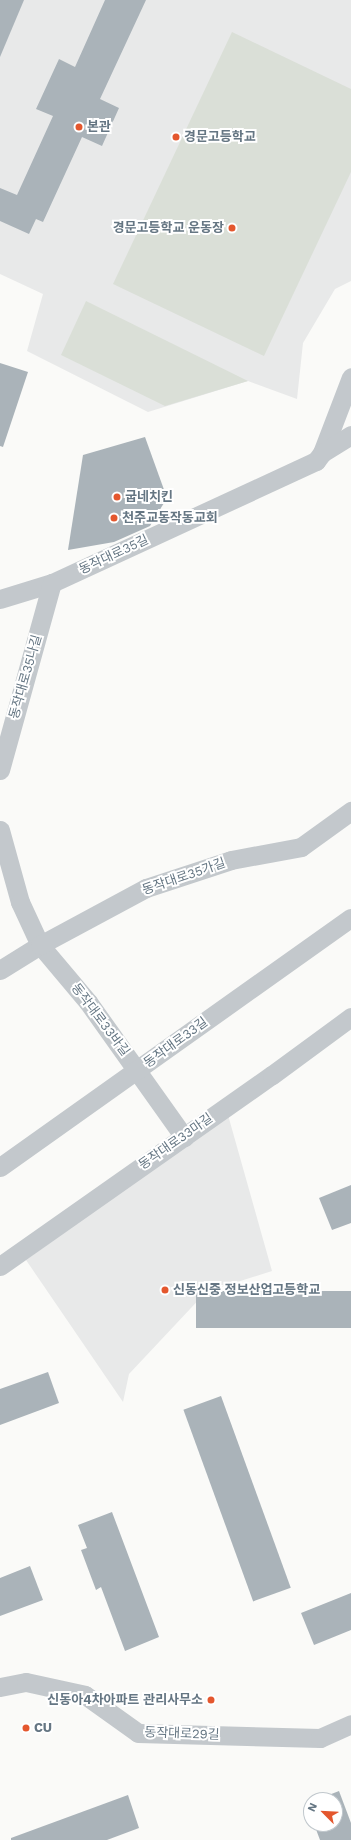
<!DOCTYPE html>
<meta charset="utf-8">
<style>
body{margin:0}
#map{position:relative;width:351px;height:1840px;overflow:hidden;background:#fafaf8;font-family:"Work Sans","Noto Sans KR",sans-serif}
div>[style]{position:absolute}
.built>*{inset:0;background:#e8e9e9}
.green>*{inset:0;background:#dadfd7}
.building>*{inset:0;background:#aab3b9;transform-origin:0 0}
.street>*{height:19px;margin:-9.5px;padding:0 9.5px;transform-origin:9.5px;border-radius:9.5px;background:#c3c8cc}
.dots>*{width:11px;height:11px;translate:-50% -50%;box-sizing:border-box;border:2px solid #fff;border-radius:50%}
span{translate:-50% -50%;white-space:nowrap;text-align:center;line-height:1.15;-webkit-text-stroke:4px #fff;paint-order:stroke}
.poi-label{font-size:13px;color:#657683;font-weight:700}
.left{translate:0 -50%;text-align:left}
.right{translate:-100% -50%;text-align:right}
.street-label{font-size:13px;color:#657683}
.north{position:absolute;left:303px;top:1792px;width:40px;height:40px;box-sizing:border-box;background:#fff;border:1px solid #c1c8cd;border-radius:50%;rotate:294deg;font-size:11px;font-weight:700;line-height:16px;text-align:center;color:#657683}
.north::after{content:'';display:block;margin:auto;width:14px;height:18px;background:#e4572e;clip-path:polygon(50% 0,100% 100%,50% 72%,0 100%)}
</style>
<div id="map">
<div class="built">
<i style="clip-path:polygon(0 0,351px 0,351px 281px,335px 289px,303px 343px,297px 399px,248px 381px,148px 412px,27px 351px,43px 294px,0 274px)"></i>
<i style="clip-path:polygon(228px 1115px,272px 1271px,206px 1292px,129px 1374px,123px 1402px,26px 1260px)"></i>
</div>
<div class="green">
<i style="clip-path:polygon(232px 32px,351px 89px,351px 172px,264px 356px,113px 284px)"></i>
<i style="clip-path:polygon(86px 301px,248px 381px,165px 406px,61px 355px)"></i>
</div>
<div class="building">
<i style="clip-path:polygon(0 0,24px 0,0 57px)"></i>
<i style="clip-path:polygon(105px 0,146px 0,100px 99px,119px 108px,102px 146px,82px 137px,43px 222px,36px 219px,29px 234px,0 221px,0 188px,17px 195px,53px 116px,36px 109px,59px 59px,75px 67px)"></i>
<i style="clip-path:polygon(0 363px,28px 372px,3px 447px,0 446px)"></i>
<i style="clip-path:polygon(145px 437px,167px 498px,150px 526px,114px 542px,68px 550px,83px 455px)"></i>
<i style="clip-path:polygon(351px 1185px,351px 1223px,332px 1230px,319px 1198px)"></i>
<i style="left:351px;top:1291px;width:37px;height:155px;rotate:90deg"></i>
<i style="clip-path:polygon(48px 1372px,59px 1403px,0 1425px,0 1389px)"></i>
<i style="left:221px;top:1396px;width:204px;height:40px;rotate:70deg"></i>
<i style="clip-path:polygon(112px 1512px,159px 1637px,125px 1651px,101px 1587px,96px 1590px,81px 1550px,87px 1548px,78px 1525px)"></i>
<i style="clip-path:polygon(30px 1566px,43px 1600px,0 1616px,0 1578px)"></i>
<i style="clip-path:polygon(351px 1593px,351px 1630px,314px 1645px,301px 1613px)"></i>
<i style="clip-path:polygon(339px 1791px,351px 1823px,351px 1840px,320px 1840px,314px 1824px,335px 1824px,335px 1800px,316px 1800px)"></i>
<i style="clip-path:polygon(128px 1795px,139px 1828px,107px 1840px,11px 1840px,11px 1838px)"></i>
<i style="clip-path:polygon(311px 1802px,311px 1817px,306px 1804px)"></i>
</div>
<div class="street">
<i style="left:322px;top:453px;width:81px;rotate:-69.1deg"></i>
<i style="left:0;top:599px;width:54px;rotate:-17.1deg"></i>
<i style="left:52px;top:583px;width:291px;rotate:-24.8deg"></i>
<i style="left:316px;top:461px;width:10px;rotate:-53deg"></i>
<i style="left:322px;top:453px;width:34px;rotate:-32deg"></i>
<i style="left:0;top:770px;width:194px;rotate:-74.5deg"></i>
<i style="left:0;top:830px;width:75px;rotate:74.5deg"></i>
<i style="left:20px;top:902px;width:47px;rotate:65.1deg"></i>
<i style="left:40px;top:945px;width:75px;rotate:49.9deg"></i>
<i style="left:88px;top:1002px;width:166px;rotate:54.6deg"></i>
<i style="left:0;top:970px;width:47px;rotate:-32deg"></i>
<i style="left:40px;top:945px;width:120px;rotate:-28.3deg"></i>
<i style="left:146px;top:888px;width:89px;rotate:-18.2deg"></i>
<i style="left:231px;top:860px;width:71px;rotate:-10.5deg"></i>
<i style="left:301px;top:847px;width:62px;rotate:-35.8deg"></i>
<i style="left:0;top:1167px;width:430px;rotate:-35.4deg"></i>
<i style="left:0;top:1266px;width:332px;rotate:-35.1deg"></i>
<i style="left:272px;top:1075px;width:98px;rotate:-36.3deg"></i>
<i style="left:0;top:1687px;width:26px;rotate:-11deg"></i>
<i style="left:26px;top:1682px;width:60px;rotate:12.4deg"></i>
<i style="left:85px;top:1695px;width:65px;rotate:35.6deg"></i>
<i style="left:138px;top:1733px;width:182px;rotate:1.6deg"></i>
<i style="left:320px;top:1738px;width:34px;rotate:-24deg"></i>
</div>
<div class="dots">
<i style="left:79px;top:127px;background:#e4572e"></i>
<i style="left:176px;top:137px;background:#e4572e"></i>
<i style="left:232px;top:228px;background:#e4572e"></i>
<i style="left:117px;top:497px;background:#e4572e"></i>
<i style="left:114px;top:518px;background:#e4572e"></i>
<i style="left:165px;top:1290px;background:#e4572e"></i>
<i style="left:211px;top:1700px;background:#e4572e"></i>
<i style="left:26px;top:1728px;background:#e4572e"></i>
</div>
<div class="poi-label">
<span class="left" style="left:87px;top:127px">본관</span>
<span class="left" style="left:184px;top:137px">경문고등학교</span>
<span class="right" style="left:224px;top:228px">경문고등학교 운동장</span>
<span class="left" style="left:125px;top:497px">굽네치킨</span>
<span class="left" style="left:122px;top:518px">천주교동작동교회</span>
<span class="left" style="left:173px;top:1290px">신동신중 정보산업고등학교</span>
<span class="right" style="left:203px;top:1700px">신동아4차아파트 관리사무소</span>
<span class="left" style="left:34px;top:1728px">CU</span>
</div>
<div class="street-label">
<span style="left:114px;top:555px;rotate:-25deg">동작대로35길</span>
<span style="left:26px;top:677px;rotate:-74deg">동작대로35나길</span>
<span style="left:184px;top:877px;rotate:-19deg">동작대로35가길</span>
<span style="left:100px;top:1020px;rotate:53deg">동작대로33바길</span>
<span style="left:176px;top:1043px;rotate:-36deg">동작대로33길</span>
<span style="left:176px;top:1142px;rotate:-35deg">동작대로33마길</span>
<span style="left:182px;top:1734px;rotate:2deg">동작대로29길</span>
</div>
<div class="north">N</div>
</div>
